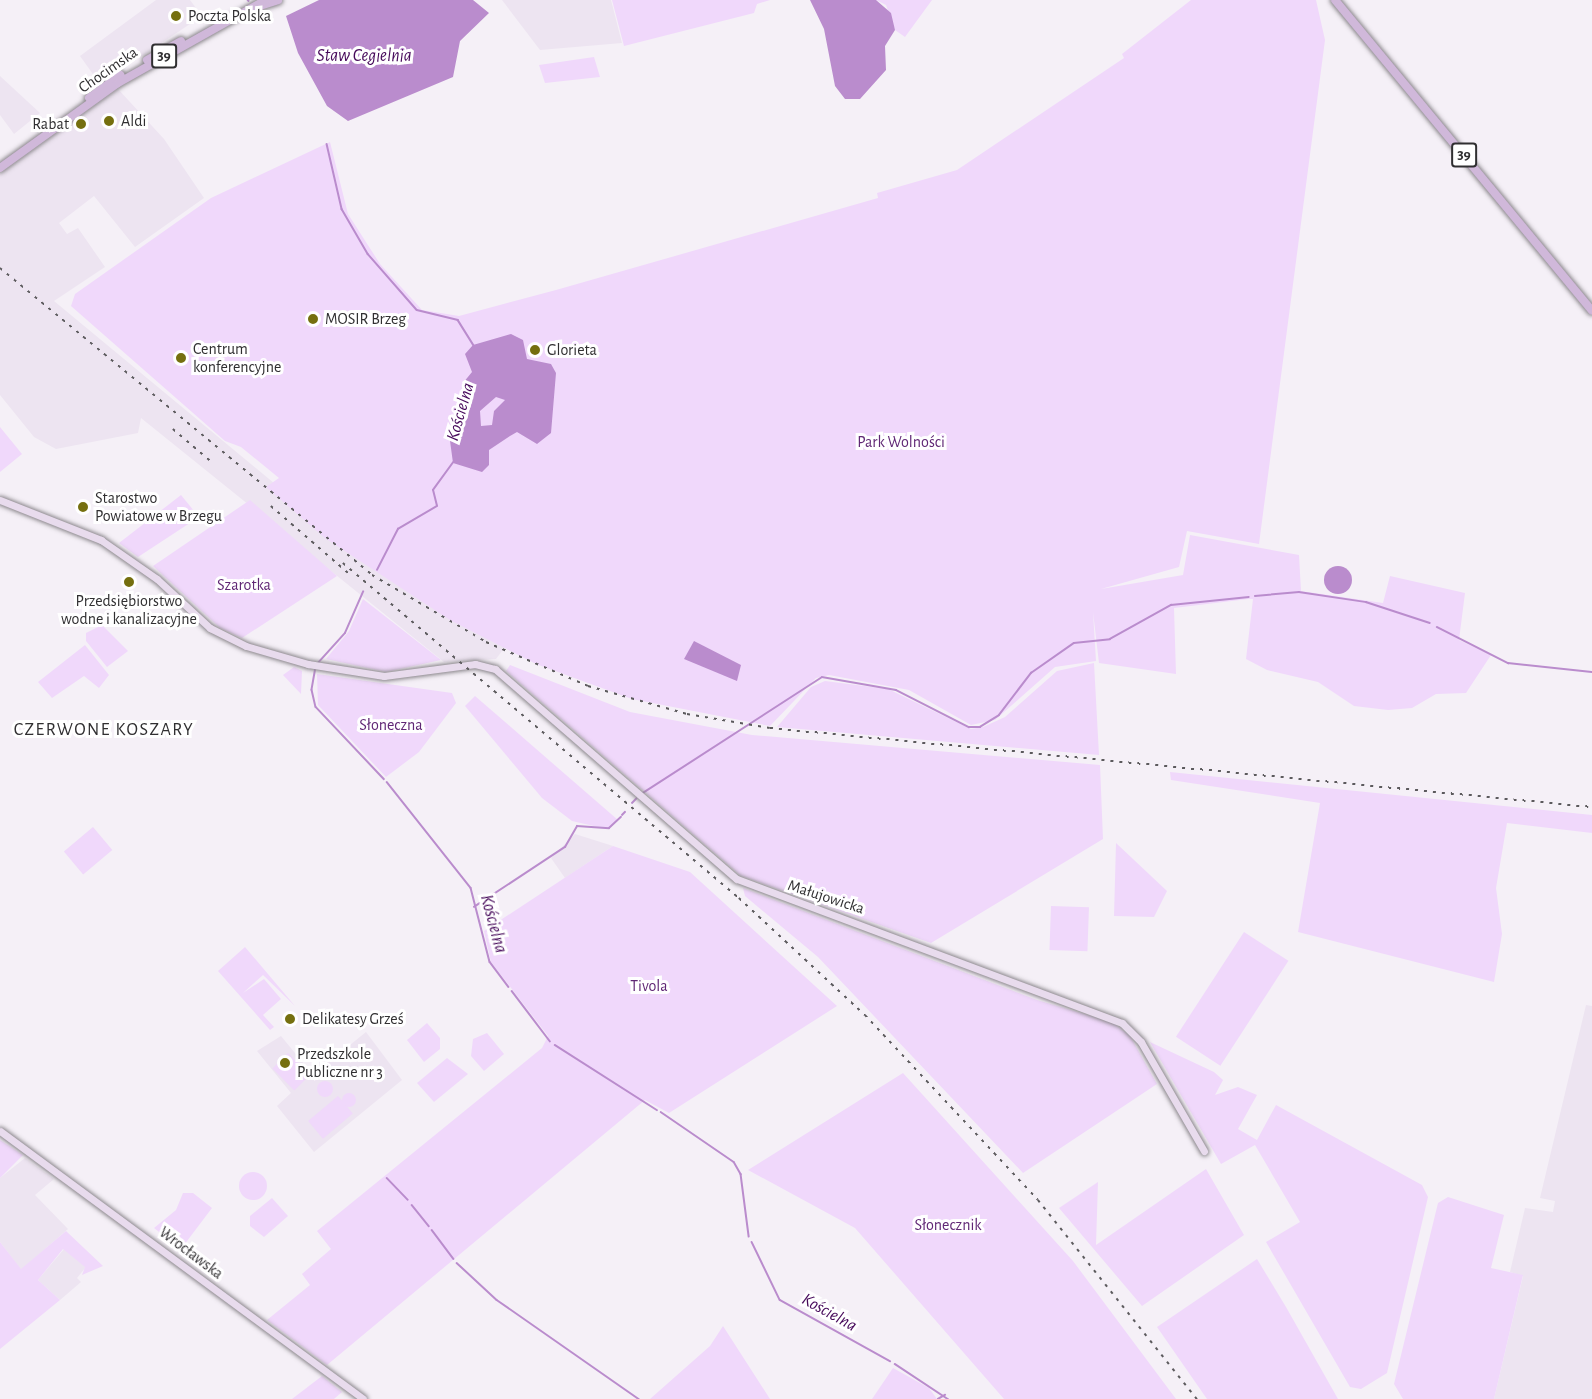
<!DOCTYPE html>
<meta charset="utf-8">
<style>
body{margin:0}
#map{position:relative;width:1592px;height:1399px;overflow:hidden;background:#f5f0f7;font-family:"Alegreya Sans",sans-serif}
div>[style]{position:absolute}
.built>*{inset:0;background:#ede4f1}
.green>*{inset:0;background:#f0d8fb;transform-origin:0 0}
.round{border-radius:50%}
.water>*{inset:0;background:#ba8ccd}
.stream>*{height:1.5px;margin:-0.75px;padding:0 0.75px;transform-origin:0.75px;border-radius:0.75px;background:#ba8ccd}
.roads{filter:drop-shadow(0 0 2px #8d898e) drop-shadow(0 0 2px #8d898e)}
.secondary>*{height:7px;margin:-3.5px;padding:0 3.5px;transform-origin:3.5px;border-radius:3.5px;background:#e8dbed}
.primary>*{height:8px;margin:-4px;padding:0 4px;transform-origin:4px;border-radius:4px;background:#d0b8da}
.rail>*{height:1.5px;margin-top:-0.75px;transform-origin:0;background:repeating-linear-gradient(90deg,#5c5a5d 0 3px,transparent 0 9px)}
.dots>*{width:16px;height:16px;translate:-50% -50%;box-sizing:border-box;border:3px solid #fff;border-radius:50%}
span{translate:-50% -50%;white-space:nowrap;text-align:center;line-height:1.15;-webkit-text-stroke:6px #fff;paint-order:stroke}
.shield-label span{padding:2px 4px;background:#fff;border:2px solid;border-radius:4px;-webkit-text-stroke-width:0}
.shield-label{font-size:15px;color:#302f31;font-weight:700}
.poi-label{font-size:16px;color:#302f31}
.left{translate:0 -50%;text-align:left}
.right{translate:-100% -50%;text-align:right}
.street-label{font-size:16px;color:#302f31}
.park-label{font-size:16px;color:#602775}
.water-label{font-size:18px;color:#46095a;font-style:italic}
.neighbourhood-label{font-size:18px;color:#302f31;letter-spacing:1.5px}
</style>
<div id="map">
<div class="built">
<i style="clip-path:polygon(156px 0,190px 0,202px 16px,100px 84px,80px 56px)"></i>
<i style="clip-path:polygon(502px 0,611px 0,622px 43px,540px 50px)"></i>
<i style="clip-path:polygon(0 76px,40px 113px,14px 134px,0 115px)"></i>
<i style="clip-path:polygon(118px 89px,164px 139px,204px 198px,135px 247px,94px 196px,59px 223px,67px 234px,78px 228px,105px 267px,54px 301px,333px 532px,508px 643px,496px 659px,444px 662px,141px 418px,138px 433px,56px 449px,34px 437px,0 395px,0 174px)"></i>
<i style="clip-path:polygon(575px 834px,613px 846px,565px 878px,551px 858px)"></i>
<i style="clip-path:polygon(1586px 1005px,1592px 1006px,1592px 1399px,1494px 1399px,1523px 1276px,1510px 1272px,1525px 1208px,1553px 1212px,1555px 1201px,1540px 1198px)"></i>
<i style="clip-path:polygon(366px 1032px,402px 1080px,314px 1152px,277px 1106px,291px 1093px,257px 1051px,281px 1036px,313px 1075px)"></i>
<i style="clip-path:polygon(25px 1158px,54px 1179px,35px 1195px,68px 1229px,21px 1270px,0 1242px,0 1178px)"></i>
<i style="clip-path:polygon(64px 1249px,86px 1267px,77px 1278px,81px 1282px,60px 1300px,38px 1280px)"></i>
</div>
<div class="green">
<i style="clip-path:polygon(612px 0,770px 0,757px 4px,754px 13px,624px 46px)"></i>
<i style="clip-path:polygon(876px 0,932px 0,905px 37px,895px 30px,886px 5px)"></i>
<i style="clip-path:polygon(1191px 0,1316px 0,1325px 40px,1259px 544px,1187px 531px,1179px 567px,1101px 589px,1183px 575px,1190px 535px,1299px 555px,1301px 591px,1383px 603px,1390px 576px,1465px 593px,1459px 640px,1491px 655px,1466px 693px,1436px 694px,1412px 708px,1388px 710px,1354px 706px,1318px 682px,1267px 670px,1246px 659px,1253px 599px,1248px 599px,1174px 608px,1176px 674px,1099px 663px,1093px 612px,1096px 661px,1055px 667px,995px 720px,971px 725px,909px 690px,829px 675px,816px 678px,770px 726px,632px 699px,536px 664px,450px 620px,325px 538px,266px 487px,279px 478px,241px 447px,225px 441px,71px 306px,75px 294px,211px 198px,330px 142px,348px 214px,380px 264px,422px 310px,459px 316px,556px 290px,878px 198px,877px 193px,957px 170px,1124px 58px,1122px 54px)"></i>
<i style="clip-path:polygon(594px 57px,600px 77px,545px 83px,539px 65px)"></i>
<i style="clip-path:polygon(0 427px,22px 454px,0 472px)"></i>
<i style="clip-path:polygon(181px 495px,199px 517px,138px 557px,119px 543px)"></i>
<i style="clip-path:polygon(250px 500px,337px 576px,242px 638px,220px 628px,153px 566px)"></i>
<i style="clip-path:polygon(363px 599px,441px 660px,386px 672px,326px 659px,349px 631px)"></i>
<i style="clip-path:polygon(102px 625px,128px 651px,107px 667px,86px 641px,86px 633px)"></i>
<i style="clip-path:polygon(85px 645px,109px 675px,99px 688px,84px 676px,52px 698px,38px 682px)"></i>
<i style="clip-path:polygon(1094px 663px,1099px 755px,777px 727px,811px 687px,825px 681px,888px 689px,971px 729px,983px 727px,1005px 717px,1057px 671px)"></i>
<i style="clip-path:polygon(510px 665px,630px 712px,752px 735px,1100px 765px,1103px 839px,931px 943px,741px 876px,506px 671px)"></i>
<i style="clip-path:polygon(294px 667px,302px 671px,301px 694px,283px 675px)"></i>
<i style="clip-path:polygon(317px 674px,452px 693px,456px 703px,419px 752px,386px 777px,318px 705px)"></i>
<i style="clip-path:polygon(475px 696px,618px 820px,607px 829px,572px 821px,542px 798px,465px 706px)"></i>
<i style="clip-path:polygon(1170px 772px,1592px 815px,1592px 833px,1507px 823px,1496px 888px,1502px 934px,1494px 982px,1298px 932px,1320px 803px,1171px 780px)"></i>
<i style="left:93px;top:827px;width:30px;height:38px;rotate:50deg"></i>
<i style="clip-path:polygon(1116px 843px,1167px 891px,1154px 917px,1114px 916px)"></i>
<i style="clip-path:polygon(613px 846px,690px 872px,837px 1006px,669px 1113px,645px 1100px,327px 1365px,267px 1320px,310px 1285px,302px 1274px,331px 1249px,317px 1231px,542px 1048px,548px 1036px,491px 962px,484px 931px)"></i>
<i style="clip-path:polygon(743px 888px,1037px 1000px,1112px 1022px,1130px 1036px,1157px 1084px,1023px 1173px,818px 957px,745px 896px)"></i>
<i style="left:1051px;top:906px;width:38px;height:44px;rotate:2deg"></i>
<i style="left:1244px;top:932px;width:53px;height:125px;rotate:33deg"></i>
<i style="clip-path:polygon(245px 947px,295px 1006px,263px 975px,243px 993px,264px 979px,281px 999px,263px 1015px,274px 1027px,270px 1030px,218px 971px)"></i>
<i style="clip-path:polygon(427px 1023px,440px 1038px,440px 1049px,424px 1062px,407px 1040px)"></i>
<i style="clip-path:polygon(487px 1033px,504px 1054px,484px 1071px,471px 1056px,473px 1039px)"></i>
<i style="clip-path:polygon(1150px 1042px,1214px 1072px,1223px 1080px,1215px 1095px,1238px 1087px,1257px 1095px,1238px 1129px,1257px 1140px,1276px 1105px,1422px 1185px,1428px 1197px,1387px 1373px,1361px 1389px,1350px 1387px,1266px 1242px,1300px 1222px,1255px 1145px,1221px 1164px)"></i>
<i style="left:288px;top:1053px;width:31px;height:22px;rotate:45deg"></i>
<i style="clip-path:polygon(447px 1058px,468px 1074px,434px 1102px,417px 1083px)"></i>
<i style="clip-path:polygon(903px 1073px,1073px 1261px,1176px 1399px,1004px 1399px,855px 1228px,748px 1170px)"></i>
<i class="round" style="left:317px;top:1081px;width:16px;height:16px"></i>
<i class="round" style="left:342px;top:1093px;width:14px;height:14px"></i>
<i style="left:338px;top:1096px;width:23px;height:39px;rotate:50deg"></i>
<i style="clip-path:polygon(0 1140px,23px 1155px,0 1178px)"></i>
<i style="clip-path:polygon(1206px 1169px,1244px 1235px,1142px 1306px,1059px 1208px,1098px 1182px,1096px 1245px)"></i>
<i class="round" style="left:239px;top:1172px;width:28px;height:28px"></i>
<i style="clip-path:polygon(183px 1193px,193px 1193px,212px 1208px,181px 1249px,154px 1228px,176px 1210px)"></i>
<i style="clip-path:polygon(1448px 1197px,1504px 1215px,1491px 1268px,1523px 1275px,1494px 1399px,1403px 1399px,1394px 1384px,1438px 1203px)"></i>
<i style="clip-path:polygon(272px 1198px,288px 1216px,264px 1237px,250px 1226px,250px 1216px)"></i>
<i style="clip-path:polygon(66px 1231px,103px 1266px,82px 1275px,85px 1267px,63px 1249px,38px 1280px,60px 1300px,0 1349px,0 1242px,21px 1269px)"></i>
<i style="clip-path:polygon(1257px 1259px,1286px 1307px,1338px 1399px,1207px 1399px,1157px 1327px)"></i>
<i style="clip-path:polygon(723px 1326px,770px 1399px,650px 1399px,710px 1346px)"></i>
<i style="clip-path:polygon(893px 1368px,929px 1388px,937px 1399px,872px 1399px)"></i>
<i style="clip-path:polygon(322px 1376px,342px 1392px,334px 1399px,292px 1399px)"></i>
</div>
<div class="water">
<i style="clip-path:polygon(319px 0,473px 0,489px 13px,460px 41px,453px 77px,348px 121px,327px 106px,298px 53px,286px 16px)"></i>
<i style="clip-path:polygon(810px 0,876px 0,891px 13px,895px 30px,885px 46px,886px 70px,860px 99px,845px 99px,835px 86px,824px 29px)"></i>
<i style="clip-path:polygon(evenodd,511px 334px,523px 340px,527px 359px,551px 364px,556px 373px,551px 433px,537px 444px,517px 432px,510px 436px,489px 450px,489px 465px,482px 472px,453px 463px,448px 426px,464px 417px,463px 383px,472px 372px,465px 354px,473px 345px,511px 334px,496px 397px,505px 400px,494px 411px,492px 425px,481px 426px,480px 411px,496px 397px)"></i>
<i class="round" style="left:1324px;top:566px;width:28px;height:28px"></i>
<i style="clip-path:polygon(694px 641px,741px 665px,737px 681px,684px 659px)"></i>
</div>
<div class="stream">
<i style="left:248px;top:0;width:1px;rotate:45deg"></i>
<i style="left:327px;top:144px;width:67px;rotate:77deg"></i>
<i style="left:342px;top:209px;width:52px;rotate:60deg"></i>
<i style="left:368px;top:254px;width:74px;rotate:48.8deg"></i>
<i style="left:417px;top:310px;width:42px;rotate:13.7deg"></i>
<i style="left:458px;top:320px;width:31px;rotate:58deg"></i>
<i style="left:377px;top:570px;width:46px;rotate:-62.9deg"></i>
<i style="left:398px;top:529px;width:45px;rotate:-30.5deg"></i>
<i style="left:437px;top:506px;width:16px;rotate:-104deg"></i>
<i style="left:433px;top:490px;width:34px;rotate:-54deg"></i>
<i style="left:1255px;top:596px;width:44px;rotate:-5.2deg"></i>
<i style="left:1299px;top:592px;width:68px;rotate:8.5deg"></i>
<i style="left:1366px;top:602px;width:67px;rotate:18.2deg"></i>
<i style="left:1437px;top:627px;width:80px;rotate:26.9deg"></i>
<i style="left:1508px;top:663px;width:84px;rotate:6.1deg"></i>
<i style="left:318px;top:663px;width:40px;rotate:-48deg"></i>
<i style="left:345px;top:633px;width:45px;rotate:-66.3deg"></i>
<i style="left:316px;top:667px;width:23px;rotate:100deg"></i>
<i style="left:312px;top:690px;width:17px;rotate:77deg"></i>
<i style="left:316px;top:707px;width:99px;rotate:46.6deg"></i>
<i style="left:822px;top:677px;width:75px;rotate:10deg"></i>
<i style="left:896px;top:690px;width:82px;rotate:26.9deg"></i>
<i style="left:969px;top:727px;width:11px"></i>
<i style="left:980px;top:727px;width:22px;rotate:-32deg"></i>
<i style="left:999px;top:715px;width:53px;rotate:-52.7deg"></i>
<i style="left:1031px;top:673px;width:52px;rotate:-34.9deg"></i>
<i style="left:1074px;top:643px;width:36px;rotate:-6deg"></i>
<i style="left:1110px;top:639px;width:70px;rotate:-29.1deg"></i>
<i style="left:1171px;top:605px;width:78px;rotate:-5.9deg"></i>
<i style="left:387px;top:782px;width:135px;rotate:51.6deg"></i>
<i style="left:471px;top:888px;width:76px;rotate:75.6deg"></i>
<i style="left:490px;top:962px;width:31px;rotate:53deg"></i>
<i style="left:643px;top:793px;width:212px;rotate:-32.9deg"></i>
<i style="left:632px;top:803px;width:6px;rotate:-45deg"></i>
<i style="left:622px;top:815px;width:4px;rotate:-45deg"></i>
<i style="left:474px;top:907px;width:109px;rotate:-33.4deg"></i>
<i style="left:565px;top:847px;width:24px;rotate:-60deg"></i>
<i style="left:577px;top:826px;width:32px;rotate:4deg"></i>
<i style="left:609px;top:828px;width:16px;rotate:-43deg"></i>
<i style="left:512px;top:991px;width:63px;rotate:52.8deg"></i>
<i style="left:555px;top:1045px;width:121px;rotate:32.5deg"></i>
<i style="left:661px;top:1112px;width:88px;rotate:34.4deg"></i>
<i style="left:734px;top:1162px;width:14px;rotate:60deg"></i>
<i style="left:741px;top:1174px;width:63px;rotate:82.6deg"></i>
<i style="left:387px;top:1178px;width:30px;rotate:46deg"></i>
<i style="left:412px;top:1205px;width:27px;rotate:51deg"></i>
<i style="left:432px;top:1230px;width:36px;rotate:53deg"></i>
<i style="left:752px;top:1242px;width:64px;rotate:64.2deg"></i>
<i style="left:780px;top:1300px;width:126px;rotate:29deg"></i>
<i style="left:457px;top:1263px;width:54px;rotate:42.8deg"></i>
<i style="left:497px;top:1300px;width:173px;rotate:34.9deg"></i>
<i style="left:895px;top:1364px;width:64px;rotate:33.4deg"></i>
<i style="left:938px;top:1399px;width:8px;rotate:-30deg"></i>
</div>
<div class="roads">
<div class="secondary">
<i style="left:0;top:500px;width:109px;rotate:21.6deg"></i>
<i style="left:101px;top:540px;width:68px;rotate:34.9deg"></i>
<i style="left:157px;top:579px;width:72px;rotate:42.8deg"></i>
<i style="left:210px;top:628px;width:40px;rotate:26.6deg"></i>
<i style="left:246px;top:646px;width:65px;rotate:16.2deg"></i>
<i style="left:308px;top:664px;width:77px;rotate:9deg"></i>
<i style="left:384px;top:676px;width:92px;rotate:-7.5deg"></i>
<i style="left:475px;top:664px;width:21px;rotate:14deg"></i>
<i style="left:495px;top:669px;width:320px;rotate:41deg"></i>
<i style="left:737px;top:879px;width:411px;rotate:20.5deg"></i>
<i style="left:1122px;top:1023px;width:27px;rotate:45deg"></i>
<i style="left:1141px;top:1042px;width:126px;rotate:60deg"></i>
<i style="left:0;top:1131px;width:451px;rotate:36.4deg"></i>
</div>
<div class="primary">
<i style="left:1335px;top:0;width:403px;rotate:50.4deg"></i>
<i style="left:260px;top:6px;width:19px;rotate:-18deg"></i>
<i style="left:147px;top:60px;width:39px;rotate:-29deg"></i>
<i style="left:89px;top:98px;width:39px;rotate:-36deg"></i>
<i style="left:0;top:168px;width:145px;rotate:-35.8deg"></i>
<i style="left:118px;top:83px;width:170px;rotate:-29.3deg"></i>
</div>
</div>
<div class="rail">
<i style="left:0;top:268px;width:482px;rotate:39.5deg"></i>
<i style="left:372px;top:575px;width:132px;rotate:30.4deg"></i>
<i style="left:486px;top:642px;width:111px;rotate:23.3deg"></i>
<i style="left:588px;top:686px;width:103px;rotate:15.8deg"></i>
<i style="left:687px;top:714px;width:84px;rotate:9.6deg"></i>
<i style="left:770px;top:728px;width:826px;rotate:5.49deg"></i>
<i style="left:173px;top:429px;width:52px;rotate:40.4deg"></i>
<i style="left:271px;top:506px;width:102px;rotate:41deg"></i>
<i style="left:343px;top:563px;width:519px;rotate:40.23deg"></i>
<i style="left:739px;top:898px;width:172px;rotate:42.9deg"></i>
<i style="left:865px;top:1015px;width:253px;rotate:46.9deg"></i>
<i style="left:1038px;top:1200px;width:255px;rotate:51.4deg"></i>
</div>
<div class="dots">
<i style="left:176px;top:16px;background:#756f0f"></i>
<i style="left:109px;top:121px;background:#756f0f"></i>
<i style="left:81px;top:124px;background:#756f0f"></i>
<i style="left:313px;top:319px;background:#756f0f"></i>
<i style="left:535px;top:350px;background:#756f0f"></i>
<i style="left:181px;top:358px;background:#756f0f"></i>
<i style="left:83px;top:507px;background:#756f0f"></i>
<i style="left:129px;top:582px;background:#756f0f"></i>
<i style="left:290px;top:1019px;background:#756f0f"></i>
<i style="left:285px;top:1063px;background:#756f0f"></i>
</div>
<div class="shield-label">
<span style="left:164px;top:56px">39</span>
<span style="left:1464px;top:155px">39</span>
</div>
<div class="poi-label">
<span class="left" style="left:188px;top:16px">Poczta Polska</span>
<span class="left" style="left:121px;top:121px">Aldi</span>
<span class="right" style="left:69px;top:124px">Rabat</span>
<span class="left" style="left:325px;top:319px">MOSIR Brzeg</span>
<span class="left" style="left:193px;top:358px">Centrum<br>konferencyjne</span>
<span class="left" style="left:547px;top:350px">Glorieta</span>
<span class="left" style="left:95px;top:507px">Starostwo<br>Powiatowe w Brzegu</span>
<span style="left:129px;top:610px">Przedsiębiorstwo<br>wodne i kanalizacyjne</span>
<span class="left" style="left:302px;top:1019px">Delikatesy Grześ</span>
<span class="left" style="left:297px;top:1063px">Przedszkole<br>Publiczne nr 3</span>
</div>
<div class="street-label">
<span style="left:108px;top:70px;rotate:-35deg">Chocimska</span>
<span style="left:826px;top:897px;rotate:18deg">Małujowicka</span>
<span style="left:191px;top:1253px;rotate:37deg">Wrocławska</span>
</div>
<div class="park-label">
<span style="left:901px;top:442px">Park Wolności</span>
<span style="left:244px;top:585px">Szarotka</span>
<span style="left:391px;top:725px">Słoneczna</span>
<span style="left:649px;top:986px">Tivola</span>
<span style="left:948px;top:1225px">Słonecznik</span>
</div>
<div class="water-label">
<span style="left:364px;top:56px">Staw Cegielnia</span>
<span style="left:461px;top:412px;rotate:-74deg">Kościelna</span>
<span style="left:493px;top:924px;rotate:75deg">Kościelna</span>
<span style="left:829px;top:1313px;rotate:29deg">Kościelna</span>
</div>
<div class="neighbourhood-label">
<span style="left:104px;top:730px">CZERWONE KOSZARY</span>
</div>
</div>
